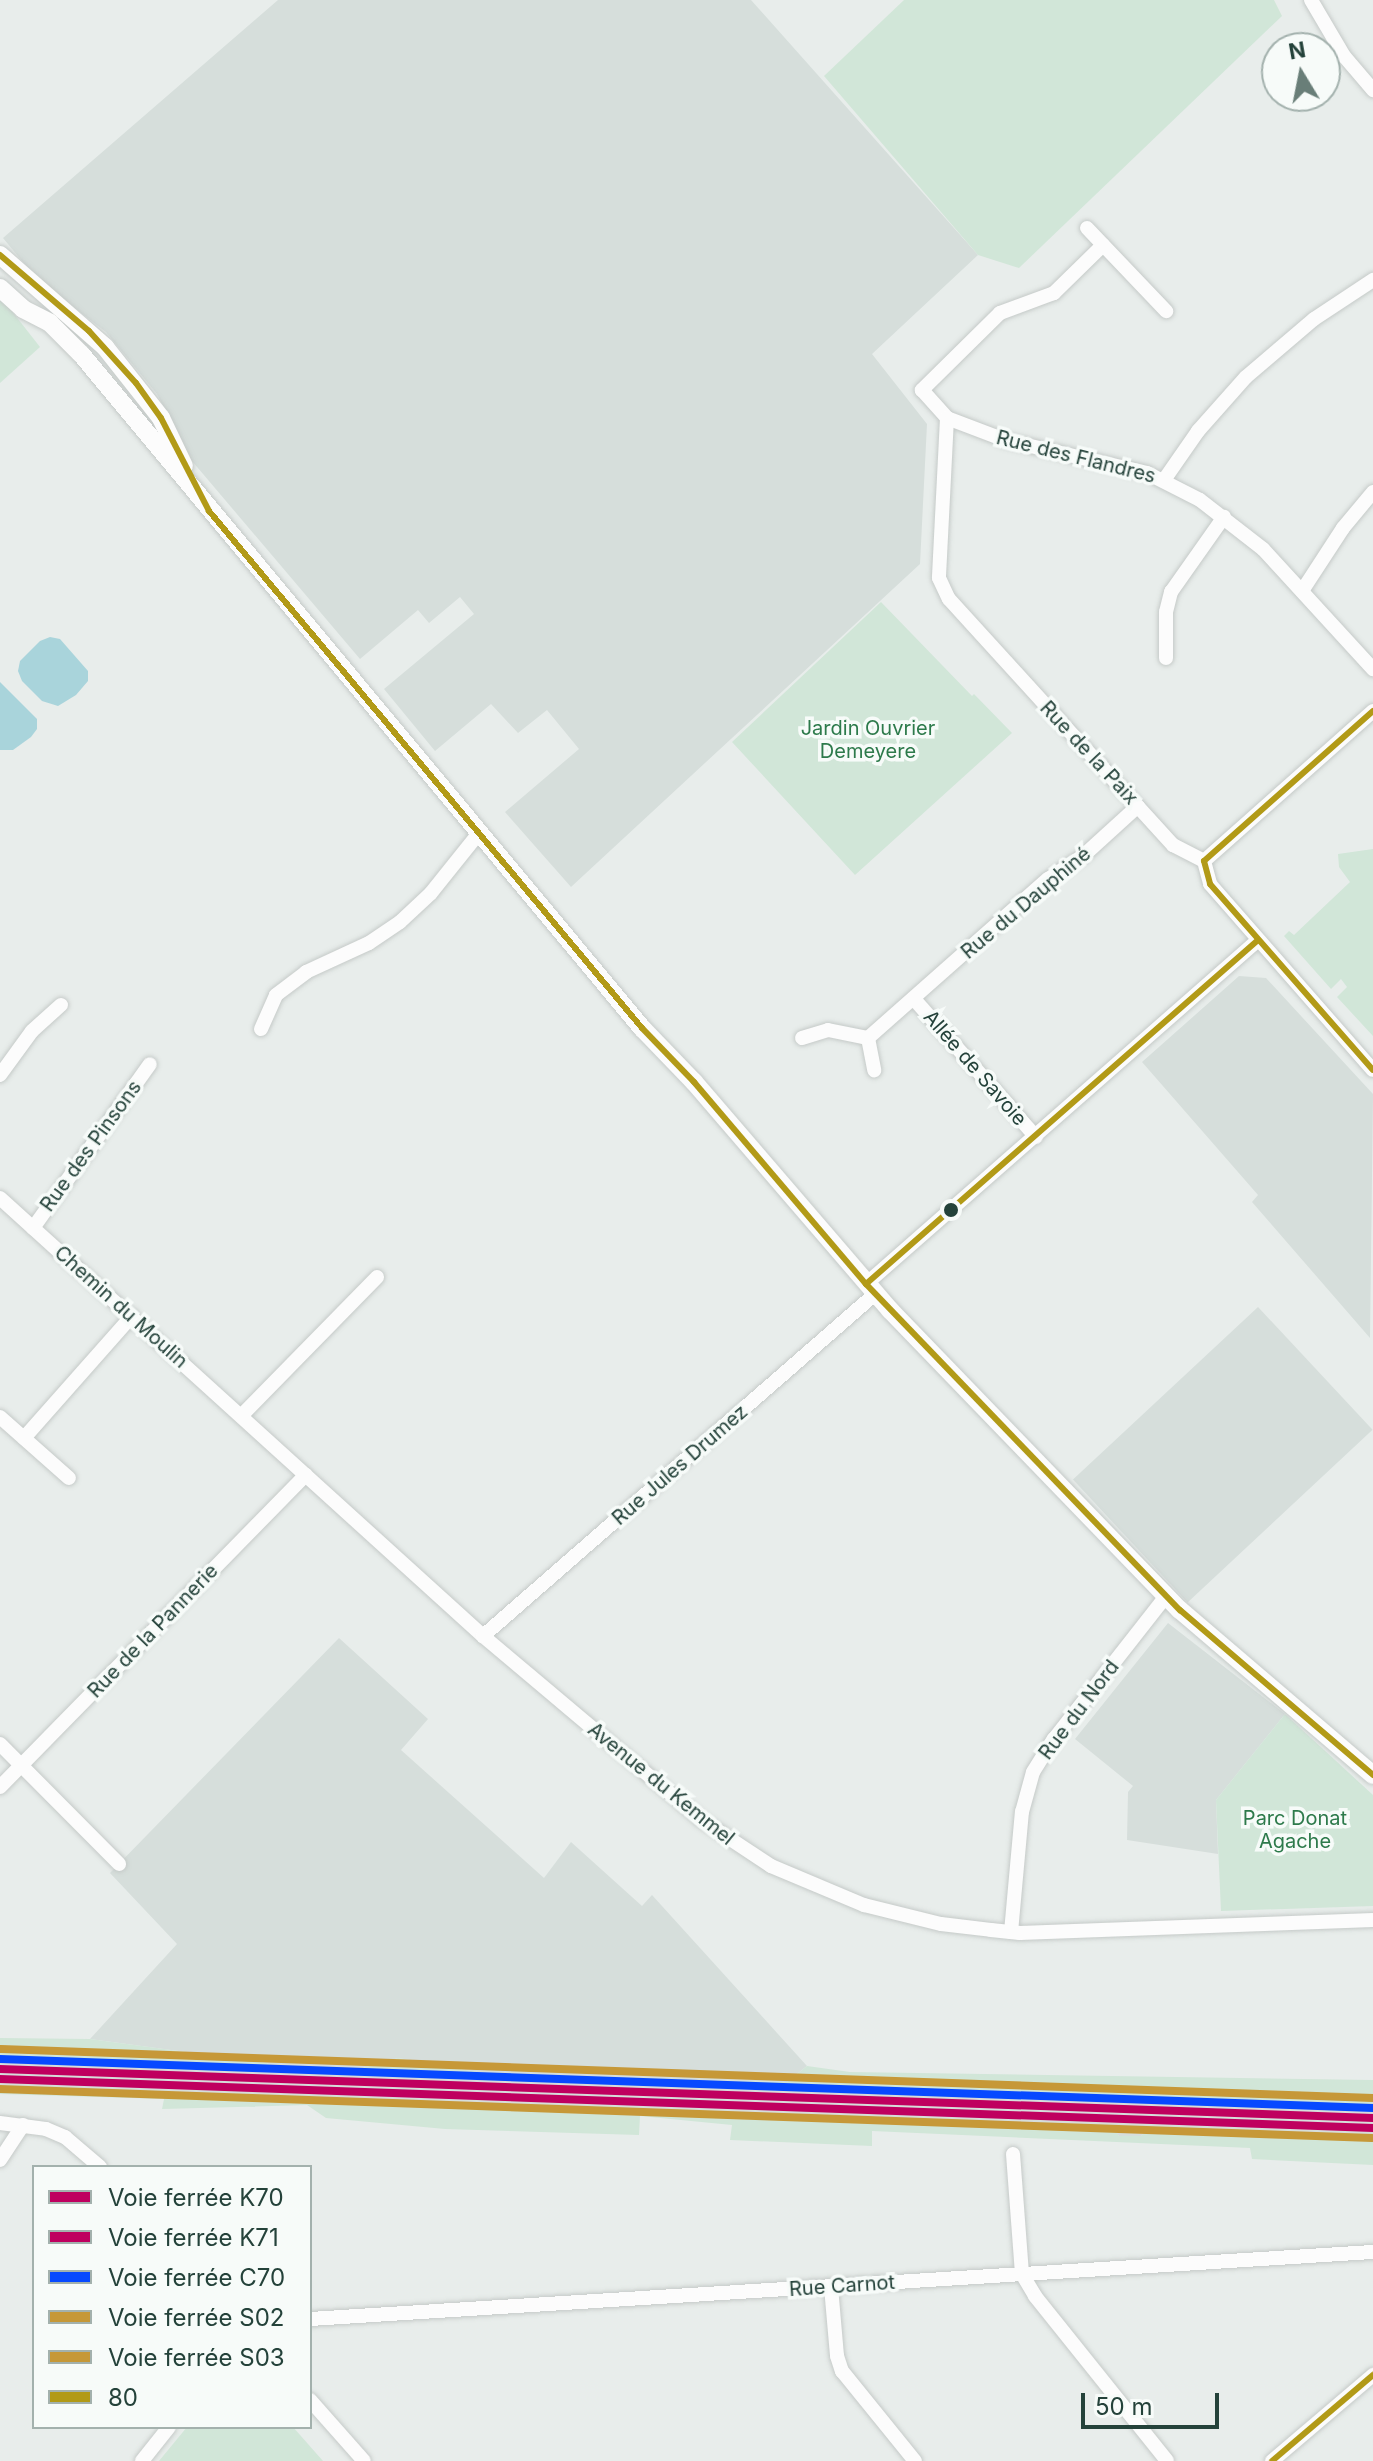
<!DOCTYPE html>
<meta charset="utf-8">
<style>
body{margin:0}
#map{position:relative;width:1373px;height:2461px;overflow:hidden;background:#e8edeb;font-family:Inter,sans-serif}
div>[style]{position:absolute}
.built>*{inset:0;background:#d6dedb;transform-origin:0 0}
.green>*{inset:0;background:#d1e6d8}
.water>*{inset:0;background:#a9d4db}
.roads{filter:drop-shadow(0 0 2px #c5cac8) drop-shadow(0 0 2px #c5cac8)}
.minor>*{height:14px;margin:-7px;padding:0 7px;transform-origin:7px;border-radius:7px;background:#fcfcfc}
.tertiary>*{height:18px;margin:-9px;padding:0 9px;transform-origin:9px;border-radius:9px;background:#fcfcfc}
.bus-1>*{height:6px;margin:-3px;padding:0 3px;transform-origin:3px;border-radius:3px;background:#b29a17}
.rail-1>*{height:8px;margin:-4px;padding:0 4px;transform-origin:4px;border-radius:4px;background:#bf005f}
.rail-2>*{height:8px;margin:-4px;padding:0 4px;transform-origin:4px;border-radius:4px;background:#bf005f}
.rail-3>*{height:8px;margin:-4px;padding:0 4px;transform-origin:4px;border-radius:4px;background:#0749ff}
.rail-4>*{height:8px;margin:-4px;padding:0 4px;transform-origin:4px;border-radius:4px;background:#c69838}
.rail-5>*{height:8px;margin:-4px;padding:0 4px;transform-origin:4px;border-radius:4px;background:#c69838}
.dots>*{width:22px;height:22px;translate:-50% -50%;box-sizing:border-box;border:4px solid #f7fbf9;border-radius:50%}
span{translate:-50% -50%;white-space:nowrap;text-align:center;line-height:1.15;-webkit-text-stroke:7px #f7fbf9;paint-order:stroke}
.street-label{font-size:20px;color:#24423a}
.park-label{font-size:20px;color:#2d7a4b}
.legend{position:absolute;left:32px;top:2165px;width:280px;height:264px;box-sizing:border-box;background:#f7fbf9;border:2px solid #a3b1ad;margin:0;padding:10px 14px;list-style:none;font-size:24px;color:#24423a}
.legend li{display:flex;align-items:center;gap:16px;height:40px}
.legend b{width:40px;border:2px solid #a3b1ad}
.north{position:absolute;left:1261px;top:32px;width:80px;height:80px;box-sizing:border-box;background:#f7fbf9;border:2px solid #a3b1ad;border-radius:50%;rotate:350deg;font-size:22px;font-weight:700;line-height:32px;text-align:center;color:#24423a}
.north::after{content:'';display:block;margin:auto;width:28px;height:36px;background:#697e78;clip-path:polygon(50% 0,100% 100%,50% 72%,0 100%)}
.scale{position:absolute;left:1081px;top:2393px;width:138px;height:36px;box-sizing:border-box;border:4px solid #24423a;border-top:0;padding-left:10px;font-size:24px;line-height:28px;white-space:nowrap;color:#24423a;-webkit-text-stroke:6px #f7fbf9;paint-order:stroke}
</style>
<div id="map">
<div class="built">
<i style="clip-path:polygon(278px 0,751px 0,978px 255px,872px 354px,927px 424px,920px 564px,571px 887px,505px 812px,579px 749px,547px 710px,518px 733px,491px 704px,435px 751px,384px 689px,474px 614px,460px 597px,429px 623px,418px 610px,360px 659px,192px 461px,157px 394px,106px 332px,37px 279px,3px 238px)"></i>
<i style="clip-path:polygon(1239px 976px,1266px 978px,1373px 1094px,1370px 1338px,1252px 1202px,1258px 1195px,1142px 1062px)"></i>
<i style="left:1258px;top:1307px;width:168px;height:253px;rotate:47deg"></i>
<i style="clip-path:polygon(1168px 1623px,1285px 1714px,1216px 1800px,1218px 1854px,1127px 1840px,1128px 1792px,1133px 1786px,1075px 1739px)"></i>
<i style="clip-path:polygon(339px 1638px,428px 1719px,401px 1750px,544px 1878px,571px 1842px,642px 1906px,652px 1895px,807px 2066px,787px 2082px,500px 2076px,398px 2058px,359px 2069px,271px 2066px,267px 2063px,90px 2039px,177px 1944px,110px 1873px)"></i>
<i style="clip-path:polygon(0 2060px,1373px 2109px,1373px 2139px,1146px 2132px,1141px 2136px,1119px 2136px,1115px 2131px,0 2089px)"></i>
</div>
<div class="green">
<i style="clip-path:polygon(904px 0,1274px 0,1282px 16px,1019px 268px,978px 255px,824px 76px)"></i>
<i style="clip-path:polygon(0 296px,40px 347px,0 383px)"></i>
<i style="clip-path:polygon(881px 602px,972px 696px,974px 694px,1012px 733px,855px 875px,732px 742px)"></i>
<i style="clip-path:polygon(1373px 849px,1373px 1036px,1337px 997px,1347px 987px,1341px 979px,1331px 989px,1284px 936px,1289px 931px,1294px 935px,1350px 882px,1339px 867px,1338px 854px)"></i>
<i style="clip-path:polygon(1285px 1714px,1373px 1795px,1373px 1906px,1221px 1911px,1216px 1800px)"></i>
<i style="clip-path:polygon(0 2038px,90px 2039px,267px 2063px,271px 2066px,359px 2069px,398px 2058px,500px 2076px,787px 2082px,807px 2066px,850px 2072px,1373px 2080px,1373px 2109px,0 2060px)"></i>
<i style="clip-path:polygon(0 2089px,1116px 2131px,1119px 2136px,1141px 2136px,1145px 2132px,1373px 2139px,1373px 2165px,1252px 2159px,1250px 2148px,872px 2131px,872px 2146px,730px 2140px,732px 2125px,640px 2116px,639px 2135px,445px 2129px,326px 2118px,307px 2105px,162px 2109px,164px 2099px,0 2094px)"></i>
<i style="clip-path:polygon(187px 2427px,293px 2427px,323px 2461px,159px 2461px)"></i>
</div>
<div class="water">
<i style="clip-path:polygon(50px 637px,60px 639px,88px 671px,88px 681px,76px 695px,58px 706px,42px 701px,22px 681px,18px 671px,20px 661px,40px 641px)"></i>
<i style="clip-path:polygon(0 682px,37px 719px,37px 729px,31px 737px,13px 750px,0 750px)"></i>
</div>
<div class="roads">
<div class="minor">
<i style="left:1311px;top:0;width:65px;rotate:59.5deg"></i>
<i style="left:1344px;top:56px;width:45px;rotate:49.5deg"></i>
<i style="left:1087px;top:228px;width:115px;rotate:46.4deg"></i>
<i style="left:1103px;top:245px;width:69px;rotate:135.6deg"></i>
<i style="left:1054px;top:293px;width:58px;rotate:159.7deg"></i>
<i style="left:1000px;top:313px;width:110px;rotate:135.4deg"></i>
<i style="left:922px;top:390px;width:38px;rotate:48deg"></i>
<i style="left:947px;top:418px;width:160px;rotate:92.9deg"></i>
<i style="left:939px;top:578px;width:23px;rotate:65deg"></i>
<i style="left:949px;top:599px;width:333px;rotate:47.7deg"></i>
<i style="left:1173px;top:845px;width:35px;rotate:27deg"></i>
<i style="left:947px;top:418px;width:62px;rotate:20.8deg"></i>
<i style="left:1005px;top:440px;width:146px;rotate:13.1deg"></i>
<i style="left:1147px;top:473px;width:59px;rotate:27deg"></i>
<i style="left:1200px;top:500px;width:80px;rotate:37.9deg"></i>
<i style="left:1263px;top:549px;width:163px;rotate:47.5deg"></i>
<i style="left:1164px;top:480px;width:60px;rotate:-55.2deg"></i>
<i style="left:1198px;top:431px;width:72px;rotate:-48.4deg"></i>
<i style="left:1246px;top:377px;width:89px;rotate:-40.5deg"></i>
<i style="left:1314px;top:319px;width:71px;rotate:-33.5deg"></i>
<i style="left:1302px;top:591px;width:75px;rotate:-56.9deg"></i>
<i style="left:1343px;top:528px;width:47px;rotate:-50.2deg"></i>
<i style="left:1166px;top:658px;width:46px;rotate:-90deg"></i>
<i style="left:1166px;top:612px;width:21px;rotate:-76deg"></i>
<i style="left:1171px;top:592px;width:92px;rotate:-54.8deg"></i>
<i style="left:1204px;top:861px;width:24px;rotate:75deg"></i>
<i style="left:1210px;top:884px;width:247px;rotate:48.8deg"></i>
<i style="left:1204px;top:861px;width:226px;rotate:-41.6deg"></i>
<i style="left:914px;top:999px;width:184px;rotate:48.5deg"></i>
<i style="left:261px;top:1029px;width:37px;rotate:-66deg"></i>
<i style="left:276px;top:995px;width:38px;rotate:-37deg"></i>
<i style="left:306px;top:972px;width:69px;rotate:-24.7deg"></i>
<i style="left:369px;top:943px;width:37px;rotate:-34deg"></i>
<i style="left:400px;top:922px;width:42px;rotate:-43.1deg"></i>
<i style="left:431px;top:893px;width:77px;rotate:-51.3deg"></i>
<i style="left:802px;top:1038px;width:27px;rotate:-17deg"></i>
<i style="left:828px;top:1030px;width:41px;rotate:11.3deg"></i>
<i style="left:868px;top:1038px;width:33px;rotate:79deg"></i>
<i style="left:868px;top:1038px;width:240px;rotate:-41.5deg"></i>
<i style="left:1048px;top:879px;width:42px;rotate:-33.3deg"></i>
<i style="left:1083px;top:856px;width:74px;rotate:-42.3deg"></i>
<i style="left:0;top:1075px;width:54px;rotate:-54deg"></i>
<i style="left:32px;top:1031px;width:39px;rotate:-42deg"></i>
<i style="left:0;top:1198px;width:652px;rotate:42.2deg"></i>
<i style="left:483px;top:1636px;width:284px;rotate:40.1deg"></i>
<i style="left:700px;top:1819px;width:85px;rotate:33.5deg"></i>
<i style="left:771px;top:1866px;width:101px;rotate:22.8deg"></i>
<i style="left:864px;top:1905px;width:79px;rotate:13.9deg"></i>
<i style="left:941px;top:1924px;width:50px;rotate:6.8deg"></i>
<i style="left:991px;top:1930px;width:29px;rotate:6deg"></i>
<i style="left:1020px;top:1933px;width:353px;rotate:-2.1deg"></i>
<i style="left:33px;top:1228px;width:201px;rotate:-54.5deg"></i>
<i style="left:866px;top:1284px;width:520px;rotate:-41.26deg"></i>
<i style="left:242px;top:1415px;width:193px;rotate:-45.6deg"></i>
<i style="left:0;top:1417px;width:92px;rotate:41.5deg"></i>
<i style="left:24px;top:1438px;width:163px;rotate:-48.5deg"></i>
<i style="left:483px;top:1636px;width:520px;rotate:-41.1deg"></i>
<i style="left:0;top:1744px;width:169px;rotate:45.2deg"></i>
<i style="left:0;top:1787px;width:437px;rotate:-45.6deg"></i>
<i style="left:1011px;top:1932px;width:121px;rotate:-84.8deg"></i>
<i style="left:1022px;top:1812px;width:41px;rotate:-74.6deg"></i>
<i style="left:1033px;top:1772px;width:39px;rotate:-58deg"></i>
<i style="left:1054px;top:1739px;width:182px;rotate:-51.9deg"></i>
<i style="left:0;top:2123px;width:46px;rotate:7.4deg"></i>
<i style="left:46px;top:2129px;width:21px;rotate:23deg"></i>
<i style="left:65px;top:2137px;width:46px;rotate:40.6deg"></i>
<i style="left:1013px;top:2154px;width:120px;rotate:85.7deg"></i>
<i style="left:1022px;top:2274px;width:26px;rotate:59deg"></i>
<i style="left:1035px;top:2296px;width:211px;rotate:51.3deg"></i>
<i style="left:0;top:2160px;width:42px;rotate:-56.7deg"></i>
<i style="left:831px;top:2287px;width:69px;rotate:85deg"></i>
<i style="left:837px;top:2356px;width:16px;rotate:72deg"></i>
<i style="left:842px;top:2371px;width:116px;rotate:51deg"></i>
<i style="left:310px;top:2319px;width:1065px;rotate:-3.61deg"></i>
<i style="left:310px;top:2400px;width:81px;rotate:48.5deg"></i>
<i style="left:142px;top:2461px;width:43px;rotate:-51.5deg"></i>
<i style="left:1272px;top:2461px;width:133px;rotate:-40.4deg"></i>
</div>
<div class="tertiary">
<i style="left:0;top:255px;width:140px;rotate:41.2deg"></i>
<i style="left:105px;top:347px;width:90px;rotate:51.7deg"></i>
<i style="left:161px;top:418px;width:53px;rotate:64.4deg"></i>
<i style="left:0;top:288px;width:31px;rotate:42deg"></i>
<i style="left:23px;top:309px;width:30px;rotate:27deg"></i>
<i style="left:50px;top:323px;width:45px;rotate:45deg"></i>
<i style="left:82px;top:355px;width:876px;rotate:50.24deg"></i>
<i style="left:642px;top:1028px;width:75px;rotate:46.1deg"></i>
<i style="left:694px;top:1082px;width:301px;rotate:49.3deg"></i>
<i style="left:890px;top:1310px;width:417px;rotate:46deg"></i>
<i style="left:1180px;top:1610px;width:254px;rotate:40.5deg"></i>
</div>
</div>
<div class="bus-1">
<i style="left:0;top:255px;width:117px;rotate:40.5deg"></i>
<i style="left:89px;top:331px;width:70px;rotate:47.9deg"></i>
<i style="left:136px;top:383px;width:43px;rotate:54.5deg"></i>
<i style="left:161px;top:418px;width:105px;rotate:62.7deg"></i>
<i style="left:209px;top:511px;width:674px;rotate:50.05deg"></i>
<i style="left:642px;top:1028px;width:75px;rotate:46.1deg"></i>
<i style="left:694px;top:1082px;width:265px;rotate:49.6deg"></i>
<i style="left:866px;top:1284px;width:453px;rotate:46.1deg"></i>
<i style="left:1180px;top:1610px;width:254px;rotate:40.5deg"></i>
<i style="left:1204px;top:861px;width:24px;rotate:75deg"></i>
<i style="left:1210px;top:884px;width:247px;rotate:48.8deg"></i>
<i style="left:1204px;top:861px;width:226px;rotate:-41.6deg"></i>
<i style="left:866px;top:1284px;width:520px;rotate:-41.26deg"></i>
<i style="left:1272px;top:2461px;width:133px;rotate:-40.4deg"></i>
</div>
<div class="rail-1">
<i style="left:0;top:2069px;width:1374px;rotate:2.04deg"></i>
</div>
<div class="rail-2">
<i style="left:0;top:2079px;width:1374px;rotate:2.04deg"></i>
</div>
<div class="rail-3">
<i style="left:0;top:2059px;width:1374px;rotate:2.04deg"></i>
</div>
<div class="rail-4">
<i style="left:0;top:2089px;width:1373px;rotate:2.05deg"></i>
</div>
<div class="rail-5">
<i style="left:1px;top:2049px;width:1373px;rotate:2.05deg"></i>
</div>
<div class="dots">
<i style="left:951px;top:1210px;background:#24423a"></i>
</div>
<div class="street-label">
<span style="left:1076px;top:457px;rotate:14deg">Rue des Flandres</span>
<span style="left:1089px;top:753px;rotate:47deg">Rue de la Paix</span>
<span style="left:1026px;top:903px;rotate:-40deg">Rue du Dauphiné</span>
<span style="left:975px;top:1068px;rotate:49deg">Allée de Savoie</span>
<span style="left:91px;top:1146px;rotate:-54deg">Rue des Pinsons</span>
<span style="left:121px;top:1307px;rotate:42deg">Chemin du Moulin</span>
<span style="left:680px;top:1465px;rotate:-41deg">Rue Jules Drumez</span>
<span style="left:153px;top:1631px;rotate:-46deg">Rue de la Pannerie</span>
<span style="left:1079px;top:1710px;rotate:-53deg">Rue du Nord</span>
<span style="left:661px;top:1784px;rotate:39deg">Avenue du Kemmel</span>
<span style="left:842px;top:2286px;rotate:-4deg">Rue Carnot</span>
</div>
<div class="park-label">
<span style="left:868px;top:740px">Jardin Ouvrier<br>Demeyere</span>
<span style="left:1295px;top:1830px">Parc Donat<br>Agache</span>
</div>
<ul class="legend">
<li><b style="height:10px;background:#bf005f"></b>Voie ferrée K70</li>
<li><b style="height:10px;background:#bf005f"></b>Voie ferrée K71</li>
<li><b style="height:10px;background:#0749ff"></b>Voie ferrée C70</li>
<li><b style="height:10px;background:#c69838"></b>Voie ferrée S02</li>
<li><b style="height:10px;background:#c69838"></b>Voie ferrée S03</li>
<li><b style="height:10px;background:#b29a17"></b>80</li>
</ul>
<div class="north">N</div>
<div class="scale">50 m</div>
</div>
